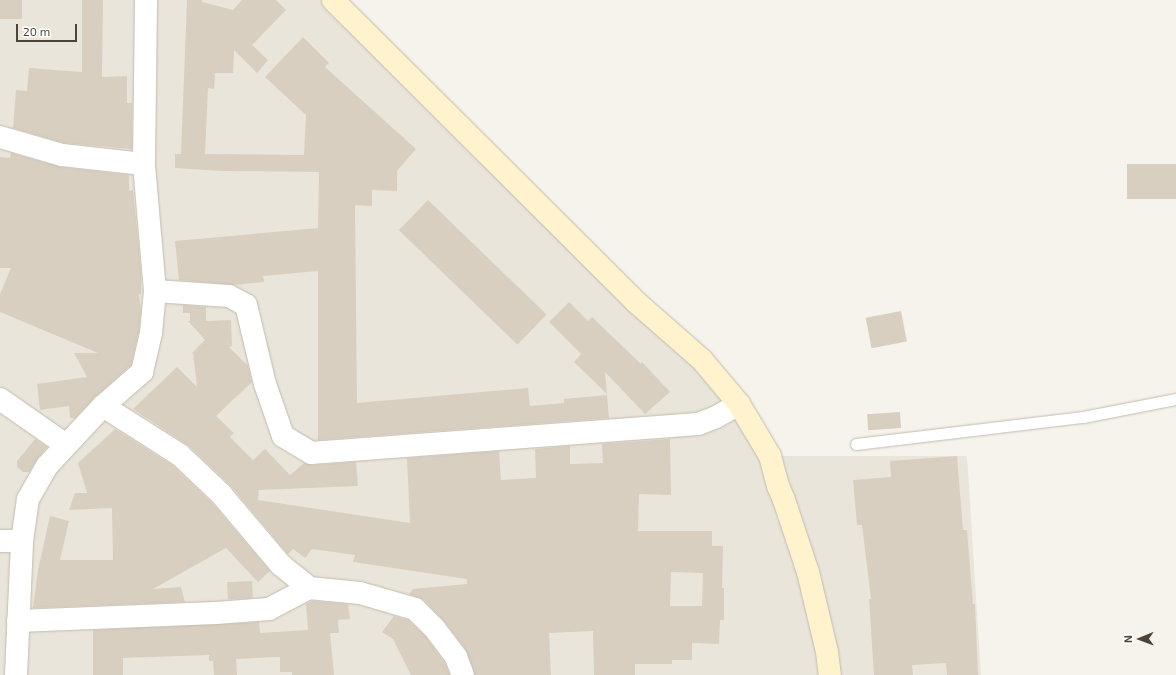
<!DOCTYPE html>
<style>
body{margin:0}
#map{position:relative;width:1176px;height:675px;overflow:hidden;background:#f6f3ec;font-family:"Exo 2",sans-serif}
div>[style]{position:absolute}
.residential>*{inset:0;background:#eae5da}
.building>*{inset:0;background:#d8cfc1;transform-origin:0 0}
.roads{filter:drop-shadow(0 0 1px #c2bbae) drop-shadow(0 0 1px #c2bbae)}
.service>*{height:11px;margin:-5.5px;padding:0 5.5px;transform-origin:5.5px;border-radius:5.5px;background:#fff}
.minor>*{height:22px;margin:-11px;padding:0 11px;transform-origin:11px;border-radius:11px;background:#fff}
.secondary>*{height:22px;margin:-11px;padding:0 11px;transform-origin:11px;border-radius:11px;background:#fff3cd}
span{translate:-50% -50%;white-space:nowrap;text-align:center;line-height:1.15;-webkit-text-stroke:3px #fff;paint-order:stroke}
.north{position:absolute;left:1120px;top:619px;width:40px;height:40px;-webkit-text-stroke:3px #fff;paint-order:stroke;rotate:269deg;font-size:11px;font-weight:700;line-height:16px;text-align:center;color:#4b4439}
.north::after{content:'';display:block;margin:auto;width:14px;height:18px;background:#4b4439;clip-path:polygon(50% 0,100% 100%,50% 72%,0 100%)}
.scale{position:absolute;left:16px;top:24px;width:61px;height:18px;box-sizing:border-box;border:2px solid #4b4439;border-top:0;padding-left:5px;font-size:12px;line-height:14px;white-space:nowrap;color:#4b4439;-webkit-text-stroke:3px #fff;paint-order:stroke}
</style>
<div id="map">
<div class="residential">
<i style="clip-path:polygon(0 0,333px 0,702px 360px,770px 456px,967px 456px,981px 675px,0 675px)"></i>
</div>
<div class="building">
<i style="left:0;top:0;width:22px;height:19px"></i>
<i style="clip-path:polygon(82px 0,103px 0,102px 77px,127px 76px,127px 103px,132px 103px,132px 149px,64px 143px,13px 128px,16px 90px,27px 91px,29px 68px,82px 72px)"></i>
<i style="clip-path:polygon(187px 0,202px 0,202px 2px,233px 10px,242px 0,276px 0,286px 10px,252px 45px,268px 60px,257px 73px,234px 50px,233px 73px,215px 73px,214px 89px,208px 88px,205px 154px,304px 155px,306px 115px,265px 77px,303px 37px,329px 63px,325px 67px,416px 149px,397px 171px,397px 191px,372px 190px,372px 206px,355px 205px,357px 403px,528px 388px,530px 406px,564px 403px,564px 399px,607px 395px,609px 418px,318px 440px,318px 271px,263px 276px,264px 282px,235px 285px,179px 280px,175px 241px,318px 228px,319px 172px,222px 171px,175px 168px,175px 154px,181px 154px)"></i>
<i style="clip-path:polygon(11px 153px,61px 167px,129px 175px,129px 191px,133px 190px,141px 270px,141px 294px,139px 294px,141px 310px,139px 331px,131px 365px,95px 397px,75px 418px,70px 418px,69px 406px,40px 410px,37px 384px,87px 377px,74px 353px,98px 353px,0 312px,0 294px,11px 268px,0 268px,0 157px,10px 158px)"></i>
<i style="left:1176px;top:164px;width:35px;height:49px;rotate:90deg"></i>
<i style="left:428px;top:200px;width:165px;height:42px;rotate:44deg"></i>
<i style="clip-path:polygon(569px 302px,588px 321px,592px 317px,641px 364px,642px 362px,670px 392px,645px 414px,605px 372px,607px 394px,574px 362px,581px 354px,549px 322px)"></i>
<i style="clip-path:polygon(evenodd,183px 305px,206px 307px,206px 321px,231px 320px,232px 346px,229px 347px,248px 366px,252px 382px,216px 416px,234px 433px,230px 437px,253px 460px,265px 449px,290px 475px,304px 463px,312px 465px,356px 462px,358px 486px,259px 490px,258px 500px,410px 523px,407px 458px,499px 451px,501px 480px,536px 478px,535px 449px,570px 446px,570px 464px,603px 463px,602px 444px,670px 439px,671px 495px,639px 494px,638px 531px,712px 531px,712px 546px,723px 546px,722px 588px,724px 588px,724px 620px,720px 620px,719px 644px,692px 643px,692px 660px,672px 660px,672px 664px,635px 664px,635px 675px,594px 675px,593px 631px,549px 633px,551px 675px,475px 675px,466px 650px,445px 622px,424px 600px,409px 594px,413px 589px,467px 584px,467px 579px,353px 562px,355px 555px,312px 549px,305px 558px,293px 549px,288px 554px,231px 486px,189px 446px,133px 409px,177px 367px,197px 387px,193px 353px,191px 354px,205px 340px,188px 321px,190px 321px,190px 313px,183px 313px,183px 305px,671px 572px,703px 573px,702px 606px,670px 606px,671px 572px)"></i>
<i style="left:901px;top:311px;width:31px;height:36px;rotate:79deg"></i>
<i style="left:900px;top:412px;width:16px;height:33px;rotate:86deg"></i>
<i style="clip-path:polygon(115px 429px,172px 465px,212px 503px,270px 571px,258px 582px,226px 548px,153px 589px,181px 587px,185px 602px,33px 608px,38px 570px,50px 516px,69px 521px,60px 560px,113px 560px,112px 508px,69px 510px,75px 493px,87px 493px,78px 463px)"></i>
<i style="clip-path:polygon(35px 439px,47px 447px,38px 458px,29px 472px,23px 472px,17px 467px,17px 461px)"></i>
<i style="clip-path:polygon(957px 456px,963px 530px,967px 530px,973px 604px,975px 604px,978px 675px,947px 675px,946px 663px,912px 665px,913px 675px,874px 675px,869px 599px,871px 599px,862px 525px,857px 525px,853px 480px,891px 477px,890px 461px)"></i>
<i style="left:252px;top:581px;width:17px;height:25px;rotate:87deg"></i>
<i style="clip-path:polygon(312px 601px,348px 604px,350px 619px,338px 620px,339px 633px,330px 633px,334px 675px,292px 675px,292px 672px,280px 672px,280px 657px,275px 657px,236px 659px,237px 675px,214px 675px,213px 661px,209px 661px,209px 655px,123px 658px,123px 675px,93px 675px,93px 630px,259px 622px,260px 633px,308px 630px,306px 604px)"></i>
<i style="clip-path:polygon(394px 616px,408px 620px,426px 637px,445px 663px,450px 675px,411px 675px,393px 639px,382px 632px)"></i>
</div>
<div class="roads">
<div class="service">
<i style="left:856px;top:444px;width:229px;rotate:-6.8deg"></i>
<i style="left:1083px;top:417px;width:95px;rotate:-11deg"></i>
</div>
<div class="minor">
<i style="left:0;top:137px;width:65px;rotate:16.2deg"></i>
<i style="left:62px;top:155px;width:82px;rotate:6.3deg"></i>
<i style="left:155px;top:291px;width:74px;rotate:3.9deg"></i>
<i style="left:229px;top:296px;width:19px;rotate:28deg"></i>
<i style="left:246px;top:305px;width:81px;rotate:76.5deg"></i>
<i style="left:265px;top:384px;width:55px;rotate:70.9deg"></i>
<i style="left:283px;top:436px;width:33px;rotate:31deg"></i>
<i style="left:311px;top:453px;width:388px;rotate:-4.3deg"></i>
<i style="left:698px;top:424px;width:19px;rotate:-21deg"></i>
<i style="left:716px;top:417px;width:26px;rotate:-29deg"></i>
<i style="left:0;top:399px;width:80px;rotate:34.9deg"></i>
<i style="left:103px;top:406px;width:91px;rotate:32.5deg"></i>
<i style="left:180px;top:455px;width:57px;rotate:43.6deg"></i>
<i style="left:221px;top:494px;width:93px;rotate:49.8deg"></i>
<i style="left:281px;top:565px;width:36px;rotate:39deg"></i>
<i style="left:309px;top:588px;width:51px;rotate:5.6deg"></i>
<i style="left:360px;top:593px;width:57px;rotate:16.2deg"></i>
<i style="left:415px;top:609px;width:28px;rotate:45deg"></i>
<i style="left:435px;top:629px;width:35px;rotate:53deg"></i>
<i style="left:456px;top:657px;width:19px;rotate:69deg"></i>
<i style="left:0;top:541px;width:22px"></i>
<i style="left:18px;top:621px;width:198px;rotate:-2.3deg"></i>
<i style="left:216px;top:613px;width:53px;rotate:-4.3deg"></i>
<i style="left:269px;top:609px;width:45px;rotate:-27.7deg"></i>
<i style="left:16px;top:675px;width:134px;rotate:-87.4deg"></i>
<i style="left:22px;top:541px;width:42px;rotate:-81.9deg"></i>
<i style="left:28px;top:499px;width:38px;rotate:-60deg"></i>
<i style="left:47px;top:466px;width:82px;rotate:-47deg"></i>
<i style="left:103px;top:406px;width:52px;rotate:-41.1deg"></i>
<i style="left:142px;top:372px;width:40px;rotate:-77deg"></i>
<i style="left:151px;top:333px;width:42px;rotate:-84.6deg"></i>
<i style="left:155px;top:291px;width:127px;rotate:-95deg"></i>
<i style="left:144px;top:164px;width:164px;rotate:-89.3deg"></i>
</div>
<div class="secondary">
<i style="left:333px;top:0;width:428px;rotate:44.9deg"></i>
<i style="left:636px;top:302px;width:88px;rotate:41.3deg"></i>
<i style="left:702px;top:360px;width:57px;rotate:49.9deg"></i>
<i style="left:739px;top:404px;width:61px;rotate:59.2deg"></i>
<i style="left:770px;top:456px;width:31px;rotate:75deg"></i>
<i style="left:778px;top:486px;width:15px;rotate:67deg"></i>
<i style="left:784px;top:500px;width:76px;rotate:71.6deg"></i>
<i style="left:808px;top:572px;width:82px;rotate:76.6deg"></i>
<i style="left:827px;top:652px;width:23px;rotate:83deg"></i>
</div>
</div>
<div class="north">N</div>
<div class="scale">20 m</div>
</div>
